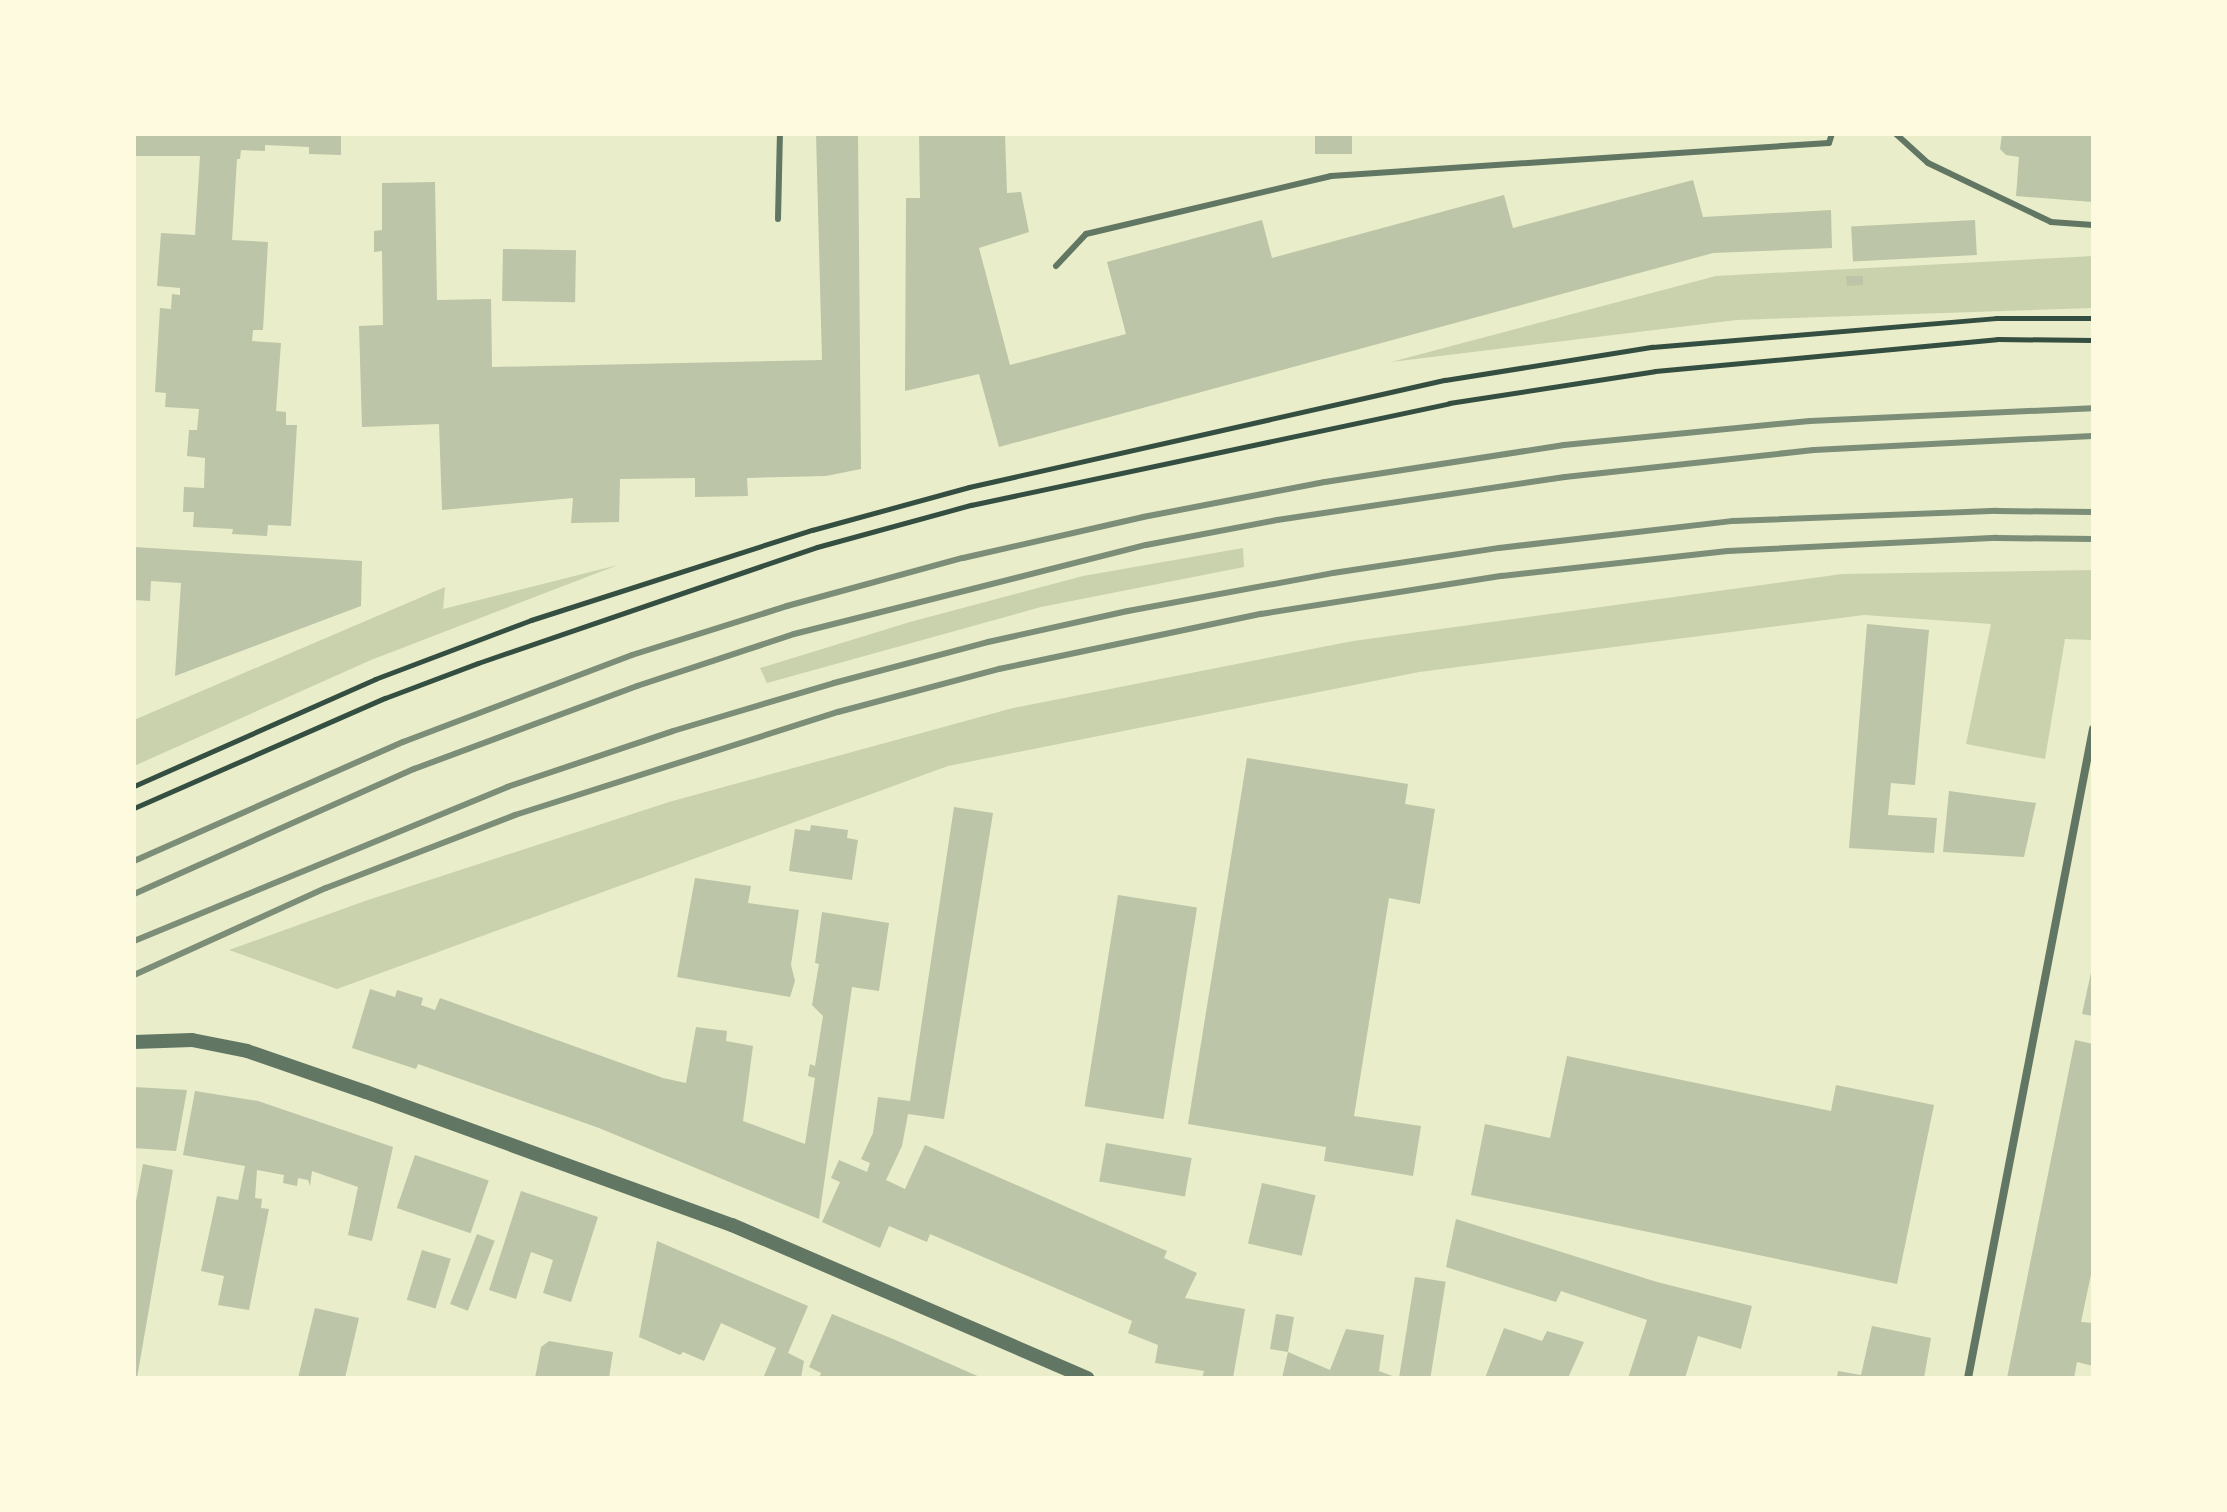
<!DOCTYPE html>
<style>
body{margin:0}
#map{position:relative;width:2227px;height:1512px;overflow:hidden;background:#e9edc9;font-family:"Noto Sans",sans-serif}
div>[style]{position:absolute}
.green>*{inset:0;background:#cad2ad}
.building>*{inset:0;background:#bcc5a7;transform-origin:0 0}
.path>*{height:5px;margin:-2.5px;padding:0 2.5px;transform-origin:2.5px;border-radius:2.5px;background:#344e41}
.service>*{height:6px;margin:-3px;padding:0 3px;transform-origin:3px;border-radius:3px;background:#617663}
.minor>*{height:8px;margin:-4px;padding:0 4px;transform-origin:4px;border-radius:4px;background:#617663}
.tertiary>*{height:14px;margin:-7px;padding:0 7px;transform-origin:7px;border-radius:7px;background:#617663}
.rail>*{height:6px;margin:-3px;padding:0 3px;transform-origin:3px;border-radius:3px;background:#7c8e77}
span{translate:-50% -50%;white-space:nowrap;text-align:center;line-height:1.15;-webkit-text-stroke:8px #fefae0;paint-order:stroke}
.frame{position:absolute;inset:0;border:136px solid #fefae0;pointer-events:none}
</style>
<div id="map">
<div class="green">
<i style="clip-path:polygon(2093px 256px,2093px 308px,1737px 320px,1391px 362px,1716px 276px)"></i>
<i style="clip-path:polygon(1243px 548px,1244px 567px,1041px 607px,767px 683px,760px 668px,910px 622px,1083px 576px)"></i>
<i style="clip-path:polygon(618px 565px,371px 660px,134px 766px,134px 720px,445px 587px,443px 609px)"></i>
<i style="clip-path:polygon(2093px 570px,2093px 640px,2065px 639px,2045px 759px,1966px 744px,1991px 624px,1864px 615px,1419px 672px,948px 766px,337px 989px,229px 950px,365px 901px,669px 802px,1013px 708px,1353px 641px,1842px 574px)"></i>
</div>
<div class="building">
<i style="clip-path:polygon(134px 134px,341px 134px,341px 155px,309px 154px,309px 147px,265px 145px,265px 151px,241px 150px,240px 159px,237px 159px,232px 240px,268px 242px,263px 330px,253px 330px,252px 341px,281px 343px,276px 411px,286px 412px,286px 425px,297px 425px,291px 526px,268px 525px,267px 536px,232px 534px,233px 529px,193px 527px,194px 512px,183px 512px,184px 487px,204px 488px,205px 458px,187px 456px,189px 430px,197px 430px,199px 409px,165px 407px,166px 393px,155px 392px,160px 308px,171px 309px,172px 294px,180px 295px,180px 288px,157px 286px,161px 233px,195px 235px,200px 156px,134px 156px)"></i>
<i style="clip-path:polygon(816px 134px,858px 134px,861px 469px,826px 476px,747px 478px,748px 496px,695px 497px,695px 478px,620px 479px,619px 522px,571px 523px,573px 498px,442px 510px,439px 424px,362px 427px,359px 326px,383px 325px,382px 251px,374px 252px,374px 231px,382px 230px,382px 183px,435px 182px,437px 300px,491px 299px,492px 367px,822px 360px)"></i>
<i style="clip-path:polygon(919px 134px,1005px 134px,1007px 193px,1021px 192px,1029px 232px,979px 248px,1010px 365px,1126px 334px,1107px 262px,1262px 220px,1272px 258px,1504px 195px,1513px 228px,1693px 180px,1703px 217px,1831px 210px,1832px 248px,1713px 253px,999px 447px,979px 374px,905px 391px,906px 198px,920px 198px)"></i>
<i style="left:1315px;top:134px;width:37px;height:20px"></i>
<i style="clip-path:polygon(2002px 134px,2093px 134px,2093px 202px,2016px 196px,2019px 157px,2006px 155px,2000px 149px)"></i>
<i style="left:1975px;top:220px;width:35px;height:124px;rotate:87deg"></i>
<i style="left:503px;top:249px;width:73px;height:52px;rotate:1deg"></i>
<i style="clip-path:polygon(1846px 276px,1863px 276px,1863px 285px,1847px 286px)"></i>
<i style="clip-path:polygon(134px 547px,362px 561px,361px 606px,175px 676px,181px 583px,151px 581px,150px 601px,134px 600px)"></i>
<i style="clip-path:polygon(1867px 624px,1929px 630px,1915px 785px,1891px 783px,1888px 815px,1937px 818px,1934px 853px,1849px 848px)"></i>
<i style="clip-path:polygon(1247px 758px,1408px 784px,1405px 804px,1435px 809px,1420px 904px,1389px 898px,1354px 1116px,1421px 1126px,1413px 1176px,1324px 1161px,1326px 1147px,1188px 1124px)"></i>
<i style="clip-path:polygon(1949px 791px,2036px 803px,2024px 857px,1943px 852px)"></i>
<i style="clip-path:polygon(954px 807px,993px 813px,944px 1119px,908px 1114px,902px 1146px,886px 1180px,905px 1189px,925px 1145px,1167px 1251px,1164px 1258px,1197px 1273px,1185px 1298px,1245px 1309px,1233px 1378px,1202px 1378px,1204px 1371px,1155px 1363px,1158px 1345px,1128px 1333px,1132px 1321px,930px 1234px,927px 1242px,889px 1226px,880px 1248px,822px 1222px,840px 1182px,831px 1178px,839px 1160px,867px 1172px,870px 1163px,861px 1159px,873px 1133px,878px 1097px,910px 1101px)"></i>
<i style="clip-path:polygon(811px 825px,848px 830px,847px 838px,858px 840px,852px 880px,789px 871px,795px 829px,810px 831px)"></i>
<i style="clip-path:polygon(695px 878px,751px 886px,748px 903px,799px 910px,791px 965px,795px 981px,790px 997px,677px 977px)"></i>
<i style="left:1118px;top:895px;width:80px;height:214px;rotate:9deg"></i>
<i style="clip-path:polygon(822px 912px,889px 923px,879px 991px,852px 987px,819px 1219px,599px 1128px,418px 1064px,416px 1069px,352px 1048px,370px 989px,395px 997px,397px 990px,423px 998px,421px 1005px,435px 1010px,440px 998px,663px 1078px,686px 1083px,696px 1027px,727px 1031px,726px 1041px,753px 1046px,743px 1121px,805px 1144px,815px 1078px,808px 1076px,810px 1064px,815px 1066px,823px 1016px,812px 1005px,819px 964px,815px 963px)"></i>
<i style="clip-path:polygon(2092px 968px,2093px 968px,2093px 1016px,2082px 1014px)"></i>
<i style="clip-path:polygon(2075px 1040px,2093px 1044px,2093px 1265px,2081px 1322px,2093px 1323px,2093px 1366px,2077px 1362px,2074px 1378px,2007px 1378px)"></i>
<i style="clip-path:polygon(1567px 1056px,1831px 1111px,1836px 1085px,1934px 1105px,1897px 1284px,1471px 1195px,1485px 1124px,1550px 1138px)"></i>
<i style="clip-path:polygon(134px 1087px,187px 1090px,176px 1151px,134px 1148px)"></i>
<i style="clip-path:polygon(195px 1091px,258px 1101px,393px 1147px,372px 1241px,348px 1235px,358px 1187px,312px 1171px,310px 1186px,308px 1180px,298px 1178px,297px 1186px,283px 1183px,284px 1175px,257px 1170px,255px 1198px,262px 1199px,261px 1208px,269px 1209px,249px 1310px,218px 1305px,224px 1276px,201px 1271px,217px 1196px,238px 1200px,245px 1166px,183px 1155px)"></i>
<i style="left:1106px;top:1143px;width:87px;height:39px;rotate:10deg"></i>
<i style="left:415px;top:1155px;width:78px;height:56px;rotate:19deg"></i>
<i style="clip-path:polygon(143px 1164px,173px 1170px,137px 1378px,134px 1378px,134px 1212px)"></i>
<i style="left:1262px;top:1183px;width:55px;height:62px;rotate:13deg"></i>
<i style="clip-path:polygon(521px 1191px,598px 1217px,571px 1302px,543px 1293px,553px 1260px,531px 1252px,516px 1299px,489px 1290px)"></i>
<i style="clip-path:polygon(1456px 1219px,1657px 1282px,1752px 1306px,1741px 1349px,1698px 1336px,1685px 1378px,1628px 1378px,1647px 1320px,1561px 1291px,1556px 1302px,1446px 1267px)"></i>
<i style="left:477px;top:1234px;width:19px;height:75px;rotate:21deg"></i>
<i style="clip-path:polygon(657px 1241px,808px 1306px,788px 1353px,804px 1361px,801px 1378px,763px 1378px,776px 1348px,721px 1323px,704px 1361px,683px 1352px,680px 1355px,639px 1337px)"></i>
<i style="left:422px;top:1250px;width:30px;height:52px;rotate:17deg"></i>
<i style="left:1415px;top:1277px;width:31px;height:102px;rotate:9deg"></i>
<i style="clip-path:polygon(315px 1308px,359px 1318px,345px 1378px,298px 1378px)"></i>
<i style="clip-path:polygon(832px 1314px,893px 1339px,982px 1378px,819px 1378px,821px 1373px,809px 1367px)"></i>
<i style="clip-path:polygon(1276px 1314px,1294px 1317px,1288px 1352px,1330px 1370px,1346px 1329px,1384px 1335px,1379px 1371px,1398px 1378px,1282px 1378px,1288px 1352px,1270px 1349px)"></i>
<i style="clip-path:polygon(1872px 1326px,1931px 1338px,1924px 1378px,1837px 1378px,1838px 1371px,1861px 1375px)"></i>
<i style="clip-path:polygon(1504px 1328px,1542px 1341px,1547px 1331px,1584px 1342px,1568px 1378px,1485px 1378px)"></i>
<i style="clip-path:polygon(549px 1341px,613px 1352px,609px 1378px,535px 1378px,541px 1347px)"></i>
</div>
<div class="path">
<i style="left:134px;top:786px;width:264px;rotate:-23.9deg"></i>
<i style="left:375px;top:679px;width:167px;rotate:-20.7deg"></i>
<i style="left:531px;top:620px;width:295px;rotate:-17.8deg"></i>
<i style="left:812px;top:530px;width:163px;rotate:-15.3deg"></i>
<i style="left:969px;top:487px;width:488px;rotate:-12.7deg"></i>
<i style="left:1445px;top:380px;width:210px;rotate:-9.1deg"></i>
<i style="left:1652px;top:347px;width:345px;rotate:-4.8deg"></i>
<i style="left:1996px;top:318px;width:97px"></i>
<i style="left:134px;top:808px;width:274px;rotate:-23.7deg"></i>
<i style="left:385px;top:698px;width:99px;rotate:-20.6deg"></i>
<i style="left:478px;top:663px;width:358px;rotate:-18.9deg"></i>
<i style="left:817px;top:547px;width:160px;rotate:-15.3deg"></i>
<i style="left:971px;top:505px;width:489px;rotate:-12deg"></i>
<i style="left:1449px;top:403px;width:208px;rotate:-8.8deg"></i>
<i style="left:1655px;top:371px;width:343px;rotate:-5.3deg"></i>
<i style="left:1997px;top:339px;width:96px;rotate:0.6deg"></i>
</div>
<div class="service">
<i style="left:1896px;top:134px;width:43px;rotate:42.2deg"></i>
<i style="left:1928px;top:163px;width:136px;rotate:25.6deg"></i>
<i style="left:2051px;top:222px;width:42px;rotate:4.1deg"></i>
<i style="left:778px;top:219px;width:85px;rotate:-88.7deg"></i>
<i style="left:1056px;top:266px;width:44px;rotate:-46.8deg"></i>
<i style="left:1086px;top:234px;width:252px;rotate:-13.3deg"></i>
<i style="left:1331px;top:176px;width:499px;rotate:-3.8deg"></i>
<i style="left:1829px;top:143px;width:9px;rotate:-72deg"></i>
</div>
<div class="minor">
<i style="left:1968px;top:1378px;width:661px;rotate:-79.1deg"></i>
</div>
<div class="tertiary">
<i style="left:134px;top:1042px;width:58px;rotate:-2deg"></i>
<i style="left:192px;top:1040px;width:56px;rotate:11.3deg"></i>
<i style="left:247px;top:1051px;width:126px;rotate:19deg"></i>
<i style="left:366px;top:1092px;width:389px;rotate:20deg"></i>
<i style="left:732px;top:1225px;width:387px;rotate:23.3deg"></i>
</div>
<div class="rail">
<i style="left:134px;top:861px;width:294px;rotate:-23.9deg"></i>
<i style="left:403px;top:742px;width:245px;rotate:-20.8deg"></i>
<i style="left:632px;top:655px;width:163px;rotate:-17.5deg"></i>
<i style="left:787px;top:606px;width:182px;rotate:-15.3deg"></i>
<i style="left:963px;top:558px;width:185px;rotate:-12.8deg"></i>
<i style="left:1143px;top:517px;width:185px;rotate:-10.9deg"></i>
<i style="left:1325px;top:482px;width:242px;rotate:-8.8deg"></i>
<i style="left:1564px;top:445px;width:247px;rotate:-5.6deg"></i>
<i style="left:1810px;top:421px;width:283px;rotate:-2.6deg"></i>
<i style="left:134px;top:894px;width:307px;rotate:-24.1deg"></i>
<i style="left:414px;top:769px;width:238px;rotate:-20.4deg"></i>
<i style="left:637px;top:686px;width:165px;rotate:-18.3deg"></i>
<i style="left:794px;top:634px;width:363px;rotate:-14.2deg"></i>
<i style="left:1146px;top:545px;width:133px;rotate:-10.8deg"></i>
<i style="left:1277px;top:520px;width:291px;rotate:-8.5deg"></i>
<i style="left:1565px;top:477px;width:250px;rotate:-6.2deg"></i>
<i style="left:1814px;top:450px;width:279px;rotate:-2.9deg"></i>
<i style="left:134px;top:941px;width:404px;rotate:-22.4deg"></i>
<i style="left:507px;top:787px;width:175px;rotate:-18.6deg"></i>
<i style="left:673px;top:731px;width:168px;rotate:-16.6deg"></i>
<i style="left:834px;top:683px;width:159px;rotate:-14.9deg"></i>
<i style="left:988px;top:642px;width:143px;rotate:-12.5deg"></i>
<i style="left:1128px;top:611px;width:208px;rotate:-10.5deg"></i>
<i style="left:1333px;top:573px;width:168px;rotate:-8.6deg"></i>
<i style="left:1499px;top:548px;width:236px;rotate:-6.6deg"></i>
<i style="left:1733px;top:521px;width:264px;rotate:-2.2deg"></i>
<i style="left:1997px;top:511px;width:96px;rotate:0.6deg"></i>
<i style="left:134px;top:975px;width:211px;rotate:-24.4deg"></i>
<i style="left:326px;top:888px;width:203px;rotate:-21.1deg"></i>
<i style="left:515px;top:815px;width:339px;rotate:-17.7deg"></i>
<i style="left:838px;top:712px;width:167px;rotate:-15deg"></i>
<i style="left:999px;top:669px;width:268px;rotate:-11.9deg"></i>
<i style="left:1261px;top:614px;width:244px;rotate:-9deg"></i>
<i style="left:1502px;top:576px;width:227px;rotate:-6.3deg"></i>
<i style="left:1728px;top:551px;width:269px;rotate:-2.8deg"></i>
<i style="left:1997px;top:538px;width:96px;rotate:0.6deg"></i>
</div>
<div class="frame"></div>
</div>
